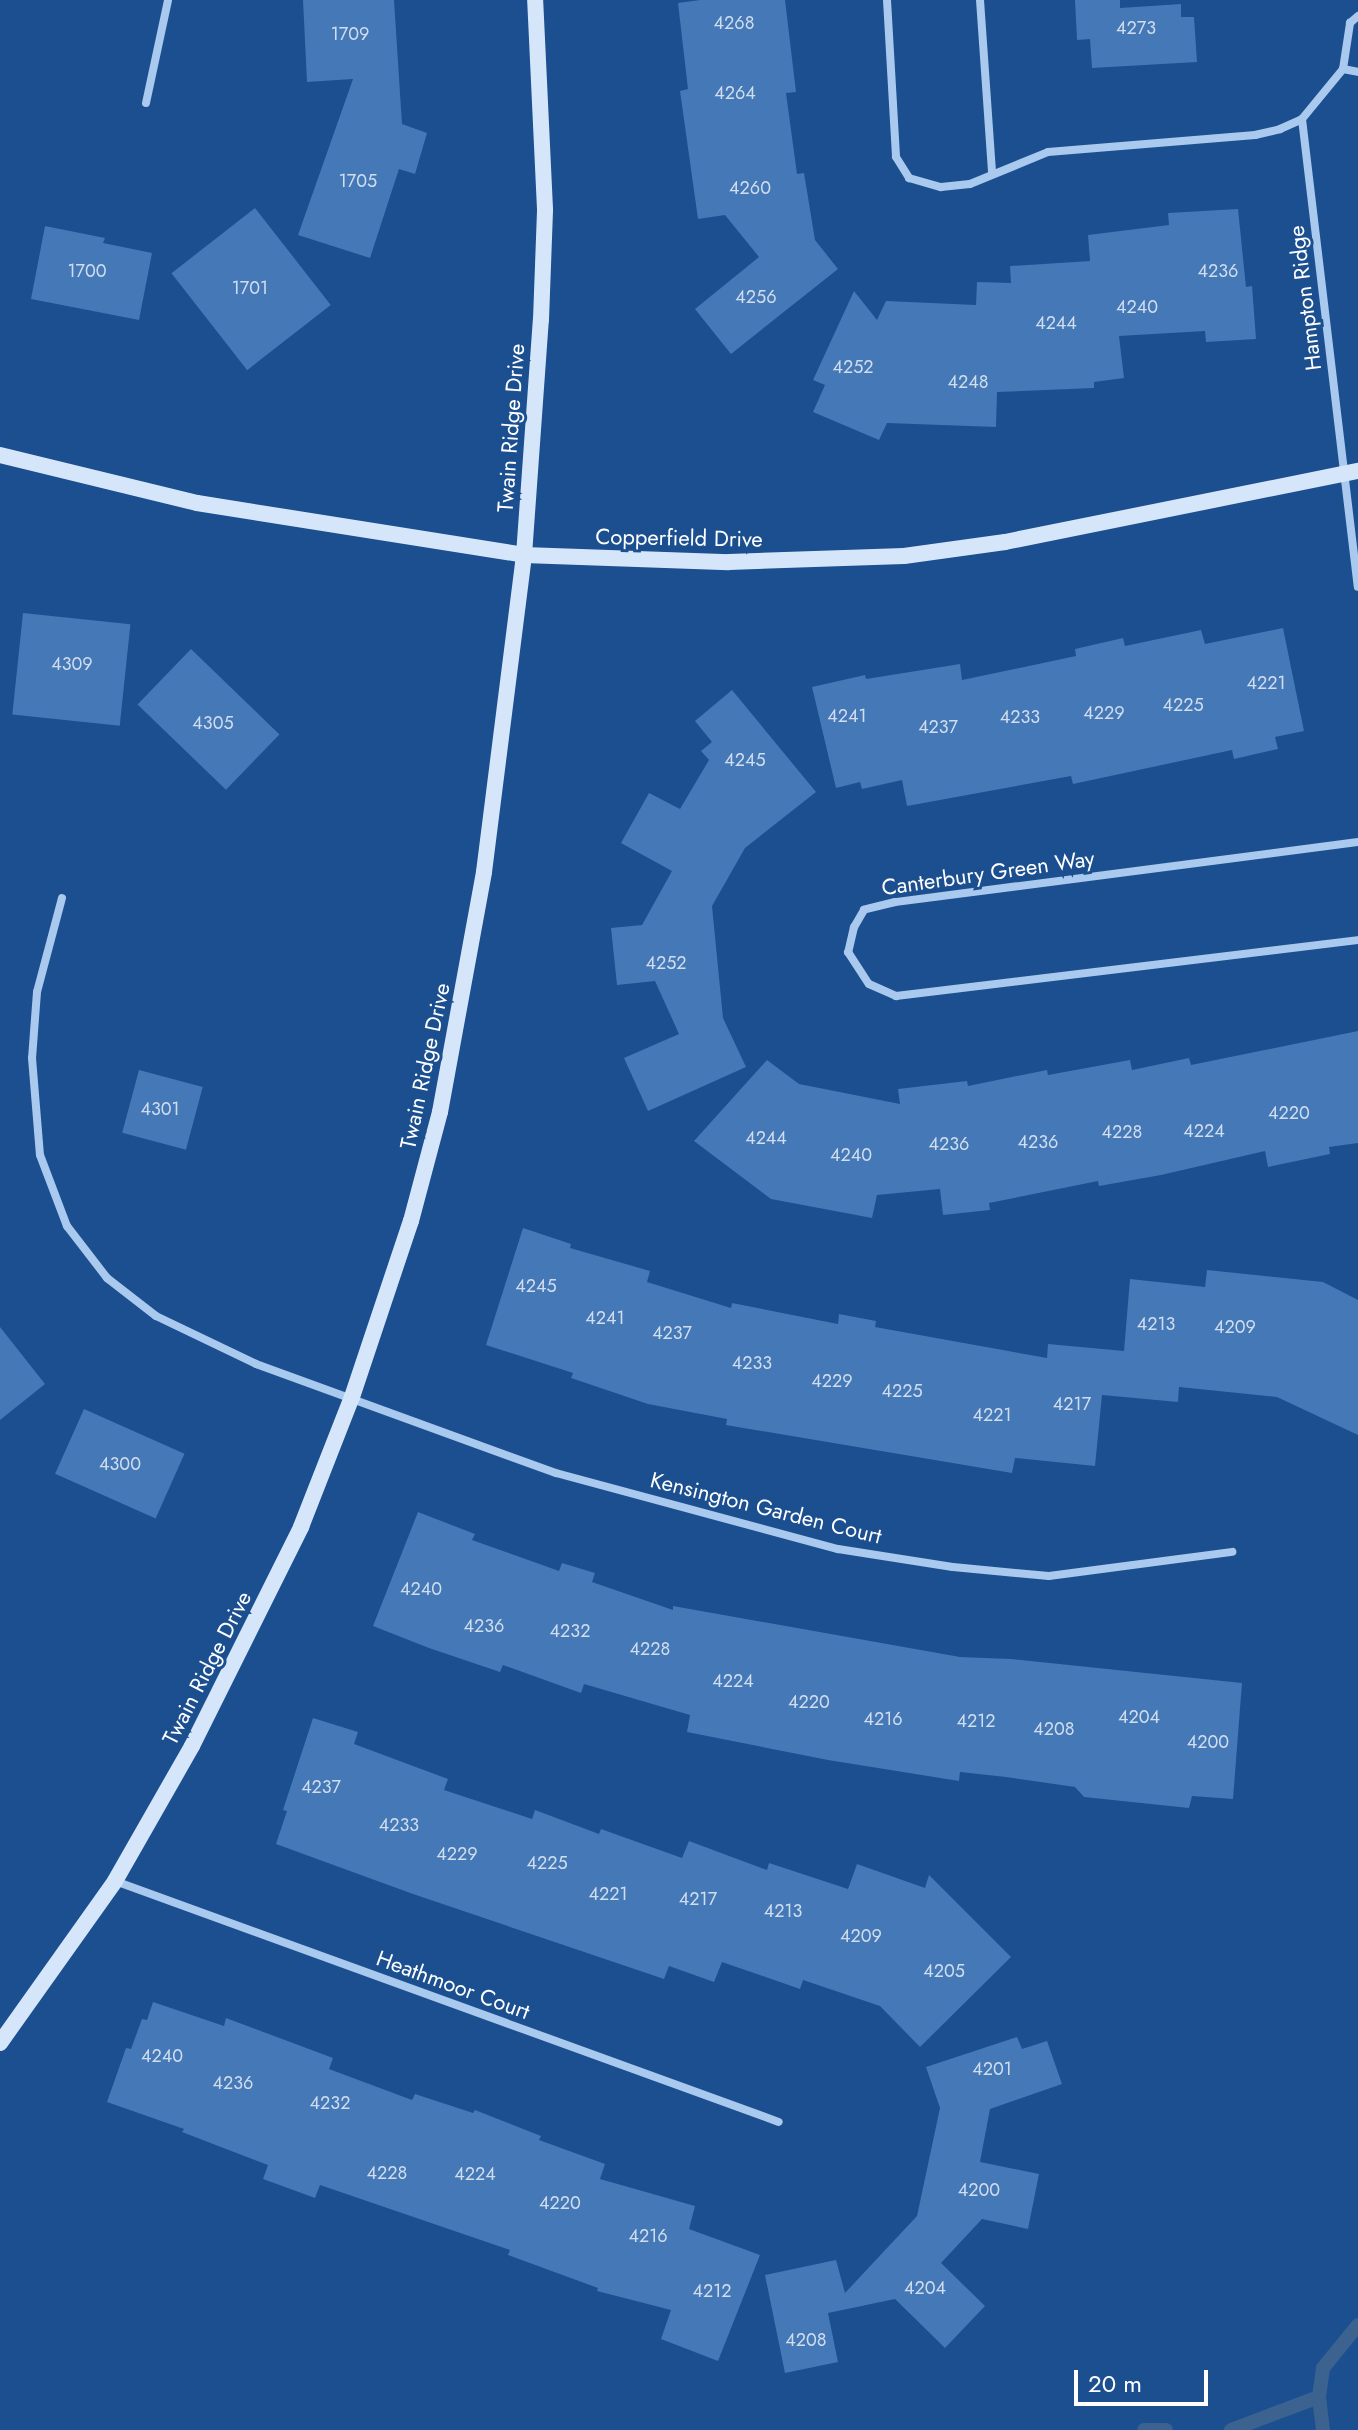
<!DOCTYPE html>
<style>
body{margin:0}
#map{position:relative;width:1358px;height:2430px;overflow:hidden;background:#1b4f8f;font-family:Jost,sans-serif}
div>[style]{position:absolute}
.stream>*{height:14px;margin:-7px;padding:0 7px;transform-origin:7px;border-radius:7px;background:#3c6290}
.building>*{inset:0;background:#4478b7;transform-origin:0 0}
.street>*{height:8px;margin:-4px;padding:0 4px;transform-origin:4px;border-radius:4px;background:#a9c9ee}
.secondary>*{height:16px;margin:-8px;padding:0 8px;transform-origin:8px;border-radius:8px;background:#d6e6fa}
span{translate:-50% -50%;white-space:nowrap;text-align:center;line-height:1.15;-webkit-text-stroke:6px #1b4f8f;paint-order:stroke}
.number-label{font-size:18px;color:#d0dded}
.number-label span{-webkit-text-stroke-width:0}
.street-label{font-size:22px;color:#fff}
.scale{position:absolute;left:1074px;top:2370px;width:134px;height:36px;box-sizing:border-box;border:4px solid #fff;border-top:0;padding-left:10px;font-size:24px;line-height:28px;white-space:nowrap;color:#fff;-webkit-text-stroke:6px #1b4f8f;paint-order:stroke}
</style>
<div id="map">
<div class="stream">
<i style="left:1144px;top:2430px;width:22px"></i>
<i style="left:1231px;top:2430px;width:94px;rotate:-20.6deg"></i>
<i style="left:1323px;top:2430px;width:33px;rotate:-97deg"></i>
<i style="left:1319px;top:2397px;width:29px;rotate:-82deg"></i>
<i style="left:1323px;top:2368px;width:55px;rotate:-50.9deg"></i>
</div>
<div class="building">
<i style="clip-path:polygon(303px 0,394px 0,402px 124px,427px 133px,415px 174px,399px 169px,370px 258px,298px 235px,353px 79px,307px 82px)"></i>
<i style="clip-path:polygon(700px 0,785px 0,796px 92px,786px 93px,797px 174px,804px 173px,815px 240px,838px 269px,731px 354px,695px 309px,759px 257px,725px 215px,698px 219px,680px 91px,688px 89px,678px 3px)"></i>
<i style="clip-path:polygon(1075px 0,1120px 0,1120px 8px,1181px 4px,1181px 17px,1194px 17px,1197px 62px,1092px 68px,1090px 39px,1077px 40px)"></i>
<i style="left:255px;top:208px;width:123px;height:106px;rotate:52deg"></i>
<i style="clip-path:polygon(1238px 209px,1246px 287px,1252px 286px,1256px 339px,1206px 342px,1205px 331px,1119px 336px,1124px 378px,1094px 382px,1094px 388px,997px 392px,996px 427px,887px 423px,879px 440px,813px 412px,825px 385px,813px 380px,854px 291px,877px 320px,886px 301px,976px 305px,977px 282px,1011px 283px,1010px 266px,1090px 261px,1088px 235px,1169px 225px,1168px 213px)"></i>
<i style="clip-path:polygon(45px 226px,105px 238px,103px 243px,152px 253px,139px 320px,31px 299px)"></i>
<i style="left:23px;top:613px;width:108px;height:102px;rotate:6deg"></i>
<i style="clip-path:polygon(1283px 628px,1304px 731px,1275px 737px,1278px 749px,1234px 759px,1232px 750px,1073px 784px,1071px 776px,907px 806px,902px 780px,862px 789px,860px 782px,836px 788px,812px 687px,865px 675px,866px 679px,960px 664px,962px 680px,1076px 656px,1075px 649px,1123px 638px,1125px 646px,1201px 630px,1205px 644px)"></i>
<i style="left:191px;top:649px;width:123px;height:77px;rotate:44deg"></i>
<i style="clip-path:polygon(732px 690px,816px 792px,745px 848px,712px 906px,723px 1018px,746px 1067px,648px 1111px,624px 1058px,679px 1034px,655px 981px,617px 985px,611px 928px,642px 925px,672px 871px,621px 843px,649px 793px,680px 809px,709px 760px,701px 751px,712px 742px,695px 721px)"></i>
<i style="clip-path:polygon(1358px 1031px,1358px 1143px,1329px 1147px,1330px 1154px,1268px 1167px,1265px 1151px,1161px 1175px,1099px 1186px,1098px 1181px,989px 1203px,990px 1210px,943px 1215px,940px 1189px,877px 1195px,872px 1218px,771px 1199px,694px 1141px,767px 1060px,799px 1084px,900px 1104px,898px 1089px,967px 1081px,968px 1086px,1047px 1070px,1048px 1075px,1130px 1060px,1132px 1070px,1189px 1058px,1191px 1065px)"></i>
<i style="left:139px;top:1070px;width:66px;height:65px;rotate:15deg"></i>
<i style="clip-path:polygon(523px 1228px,571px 1244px,570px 1248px,650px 1271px,647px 1282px,731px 1308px,732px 1303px,838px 1324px,839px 1314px,876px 1321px,875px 1327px,1047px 1358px,1048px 1344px,1124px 1351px,1130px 1279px,1205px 1287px,1207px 1270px,1323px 1282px,1358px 1300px,1358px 1435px,1277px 1397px,1179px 1387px,1178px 1402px,1102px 1395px,1095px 1466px,1015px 1458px,1012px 1473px,726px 1425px,727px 1419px,648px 1404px,571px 1378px,573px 1373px,486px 1345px)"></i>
<i style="clip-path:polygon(0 1327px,45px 1384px,0 1420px)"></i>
<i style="left:84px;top:1409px;width:110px;height:71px;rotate:24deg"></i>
<i style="clip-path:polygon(418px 1512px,475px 1534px,472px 1540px,559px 1571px,562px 1563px,595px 1573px,592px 1582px,673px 1610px,673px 1606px,960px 1657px,1011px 1659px,1242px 1683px,1233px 1799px,1192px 1796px,1189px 1808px,1084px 1797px,1075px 1787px,1006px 1777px,960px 1772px,959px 1781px,828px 1760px,687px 1732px,690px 1715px,584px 1684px,581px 1693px,503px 1665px,500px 1672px,429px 1648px,373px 1626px)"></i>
<i style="clip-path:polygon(313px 1718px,358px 1732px,354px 1744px,448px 1779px,444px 1790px,532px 1819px,535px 1810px,599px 1834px,601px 1829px,682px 1858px,689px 1841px,767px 1870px,769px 1863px,848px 1889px,857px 1864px,925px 1888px,929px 1875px,1011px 1957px,920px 2047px,880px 2006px,803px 1980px,800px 1989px,722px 1962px,714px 1982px,669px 1966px,664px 1979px,413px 1894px,276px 1844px,287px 1811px,283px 1810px)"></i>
<i style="clip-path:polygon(153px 2002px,224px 2026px,226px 2018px,333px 2058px,329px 2069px,412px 2100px,415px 2094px,473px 2113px,475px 2110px,541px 2136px,539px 2140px,605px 2164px,600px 2179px,695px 2206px,689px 2229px,760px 2255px,718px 2361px,661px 2339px,671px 2310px,597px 2291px,598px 2288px,508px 2255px,510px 2250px,320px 2185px,315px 2198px,263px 2179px,268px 2165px,182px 2132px,184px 2129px,107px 2102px,126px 2048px,131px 2049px,142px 2019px,147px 2020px)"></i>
<i style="clip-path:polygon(1017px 2037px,1022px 2049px,1047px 2041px,1062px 2084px,990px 2109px,980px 2162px,1039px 2174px,1028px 2229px,982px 2219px,941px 2263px,985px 2306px,945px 2348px,895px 2299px,828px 2313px,838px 2362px,785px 2373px,765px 2275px,836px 2260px,845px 2293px,917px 2216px,940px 2108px,926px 2067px)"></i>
</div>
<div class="street">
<i style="left:887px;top:0;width:157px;rotate:86.7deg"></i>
<i style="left:896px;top:157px;width:25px;rotate:58deg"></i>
<i style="left:909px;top:178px;width:33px;rotate:16deg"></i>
<i style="left:941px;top:187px;width:29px;rotate:-6deg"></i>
<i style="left:970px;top:184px;width:84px;rotate:-22.3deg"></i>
<i style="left:1048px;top:152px;width:208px;rotate:-4.7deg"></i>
<i style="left:1255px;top:135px;width:26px;rotate:-13deg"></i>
<i style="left:1280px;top:129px;width:24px;rotate:-24deg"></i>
<i style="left:1302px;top:119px;width:65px;rotate:-50.6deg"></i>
<i style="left:1343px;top:69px;width:47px;rotate:-81.3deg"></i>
<i style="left:1350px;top:23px;width:11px;rotate:-41deg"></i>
<i style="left:980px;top:0;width:172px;rotate:86deg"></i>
<i style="left:1343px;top:69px;width:15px;rotate:11deg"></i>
<i style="left:146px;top:103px;width:105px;rotate:-77.9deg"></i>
<i style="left:1302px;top:119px;width:471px;rotate:83.2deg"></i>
<i style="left:1358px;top:842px;width:467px;rotate:172.6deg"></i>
<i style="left:895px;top:902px;width:32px;rotate:166deg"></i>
<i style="left:864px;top:910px;width:20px;rotate:120deg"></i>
<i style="left:854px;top:927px;width:26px;rotate:103deg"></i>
<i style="left:848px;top:952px;width:38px;rotate:57deg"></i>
<i style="left:869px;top:984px;width:30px;rotate:24deg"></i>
<i style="left:896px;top:996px;width:465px;rotate:-6.9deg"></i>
<i style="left:62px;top:898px;width:97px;rotate:104.9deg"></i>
<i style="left:37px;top:992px;width:66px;rotate:94.3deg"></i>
<i style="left:32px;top:1058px;width:97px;rotate:85.3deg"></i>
<i style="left:40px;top:1155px;width:76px;rotate:69.2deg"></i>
<i style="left:67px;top:1226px;width:66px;rotate:52.4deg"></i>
<i style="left:107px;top:1278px;width:62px;rotate:37.8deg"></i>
<i style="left:156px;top:1316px;width:111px;rotate:25.6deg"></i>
<i style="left:256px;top:1364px;width:319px;rotate:20deg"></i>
<i style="left:556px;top:1473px;width:292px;rotate:15.1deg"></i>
<i style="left:838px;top:1549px;width:116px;rotate:8.9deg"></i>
<i style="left:953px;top:1567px;width:96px;rotate:5.4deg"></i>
<i style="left:1049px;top:1576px;width:185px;rotate:-7.5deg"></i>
<i style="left:115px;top:1881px;width:706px;rotate:19.95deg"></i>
</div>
<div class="secondary">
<i style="left:0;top:455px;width:203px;rotate:13.7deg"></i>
<i style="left:197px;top:503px;width:331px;rotate:9deg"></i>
<i style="left:524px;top:555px;width:205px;rotate:2deg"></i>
<i style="left:729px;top:562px;width:175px;rotate:-2deg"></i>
<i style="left:904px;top:556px;width:102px;rotate:-7.9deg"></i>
<i style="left:1005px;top:542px;width:360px;rotate:-11.4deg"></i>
<i style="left:0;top:2043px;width:199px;rotate:-54.6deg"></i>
<i style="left:115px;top:1881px;width:155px;rotate:-60.3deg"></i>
<i style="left:192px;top:1746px;width:245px;rotate:-63.5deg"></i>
<i style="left:301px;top:1527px;width:140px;rotate:-68.6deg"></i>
<i style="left:352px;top:1397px;width:186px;rotate:-71.5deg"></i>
<i style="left:411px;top:1221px;width:113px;rotate:-75.1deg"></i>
<i style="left:440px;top:1112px;width:244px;rotate:-79.6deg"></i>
<i style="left:484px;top:872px;width:320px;rotate:-82.8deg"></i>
<i style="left:524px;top:555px;width:236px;rotate:-85.9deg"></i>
<i style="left:541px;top:320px;width:111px;rotate:-87.9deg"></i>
<i style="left:545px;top:209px;width:209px;rotate:-92.7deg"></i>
</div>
<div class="number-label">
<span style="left:734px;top:23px">4268</span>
<span style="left:1136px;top:28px">4273</span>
<span style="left:350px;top:34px">1709</span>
<span style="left:735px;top:93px">4264</span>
<span style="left:358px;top:181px">1705</span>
<span style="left:750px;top:188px">4260</span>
<span style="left:87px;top:271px">1700</span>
<span style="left:1218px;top:271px">4236</span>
<span style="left:250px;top:288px">1701</span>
<span style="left:756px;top:297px">4256</span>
<span style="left:1137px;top:307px">4240</span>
<span style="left:1056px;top:323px">4244</span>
<span style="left:853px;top:367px">4252</span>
<span style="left:968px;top:382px">4248</span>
<span style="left:72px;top:664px">4309</span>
<span style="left:1266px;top:683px">4221</span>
<span style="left:1183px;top:705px">4225</span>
<span style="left:1104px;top:713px">4229</span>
<span style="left:847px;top:716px">4241</span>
<span style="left:1020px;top:717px">4233</span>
<span style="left:213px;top:723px">4305</span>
<span style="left:938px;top:727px">4237</span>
<span style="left:745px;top:760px">4245</span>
<span style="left:666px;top:963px">4252</span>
<span style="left:160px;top:1109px">4301</span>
<span style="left:1289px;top:1113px">4220</span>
<span style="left:1204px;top:1131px">4224</span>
<span style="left:1122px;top:1132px">4228</span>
<span style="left:766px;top:1138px">4244</span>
<span style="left:1038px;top:1142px">4236</span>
<span style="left:949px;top:1144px">4236</span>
<span style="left:851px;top:1155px">4240</span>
<span style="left:536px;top:1286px">4245</span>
<span style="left:605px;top:1318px">4241</span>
<span style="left:1156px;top:1324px">4213</span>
<span style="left:1235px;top:1327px">4209</span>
<span style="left:672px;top:1333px">4237</span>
<span style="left:752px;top:1363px">4233</span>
<span style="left:832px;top:1381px">4229</span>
<span style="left:902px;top:1391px">4225</span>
<span style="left:1072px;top:1404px">4217</span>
<span style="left:992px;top:1415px">4221</span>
<span style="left:120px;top:1464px">4300</span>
<span style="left:421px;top:1589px">4240</span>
<span style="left:484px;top:1626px">4236</span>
<span style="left:570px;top:1631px">4232</span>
<span style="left:650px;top:1649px">4228</span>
<span style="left:733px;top:1681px">4224</span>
<span style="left:809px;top:1702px">4220</span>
<span style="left:1139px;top:1717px">4204</span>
<span style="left:883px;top:1719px">4216</span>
<span style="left:976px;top:1721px">4212</span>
<span style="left:1054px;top:1729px">4208</span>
<span style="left:1208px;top:1742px">4200</span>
<span style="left:321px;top:1787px">4237</span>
<span style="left:399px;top:1825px">4233</span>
<span style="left:457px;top:1854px">4229</span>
<span style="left:547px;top:1863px">4225</span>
<span style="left:608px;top:1894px">4221</span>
<span style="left:698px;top:1899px">4217</span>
<span style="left:783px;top:1911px">4213</span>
<span style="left:861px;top:1936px">4209</span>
<span style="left:944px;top:1971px">4205</span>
<span style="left:162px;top:2056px">4240</span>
<span style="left:992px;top:2069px">4201</span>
<span style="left:233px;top:2083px">4236</span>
<span style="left:330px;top:2103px">4232</span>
<span style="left:387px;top:2173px">4228</span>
<span style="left:475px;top:2174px">4224</span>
<span style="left:979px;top:2190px">4200</span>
<span style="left:560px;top:2203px">4220</span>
<span style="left:648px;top:2236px">4216</span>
<span style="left:925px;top:2288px">4204</span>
<span style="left:712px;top:2291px">4212</span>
<span style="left:806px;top:2340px">4208</span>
</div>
<div class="street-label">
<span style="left:1305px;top:298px;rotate:-97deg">Hampton Ridge</span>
<span style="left:511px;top:428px;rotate:-86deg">Twain Ridge Drive</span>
<span style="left:679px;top:538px;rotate:1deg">Copperfield Drive</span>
<span style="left:988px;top:873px;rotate:-8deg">Canterbury Green Way</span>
<span style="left:425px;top:1066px;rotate:-78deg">Twain Ridge Drive</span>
<span style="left:766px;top:1508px;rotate:14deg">Kensington Garden Court</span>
<span style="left:207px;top:1668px;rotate:-63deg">Twain Ridge Drive</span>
<span style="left:453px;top:1985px;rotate:20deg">Heathmoor Court</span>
</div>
<div class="scale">20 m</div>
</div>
